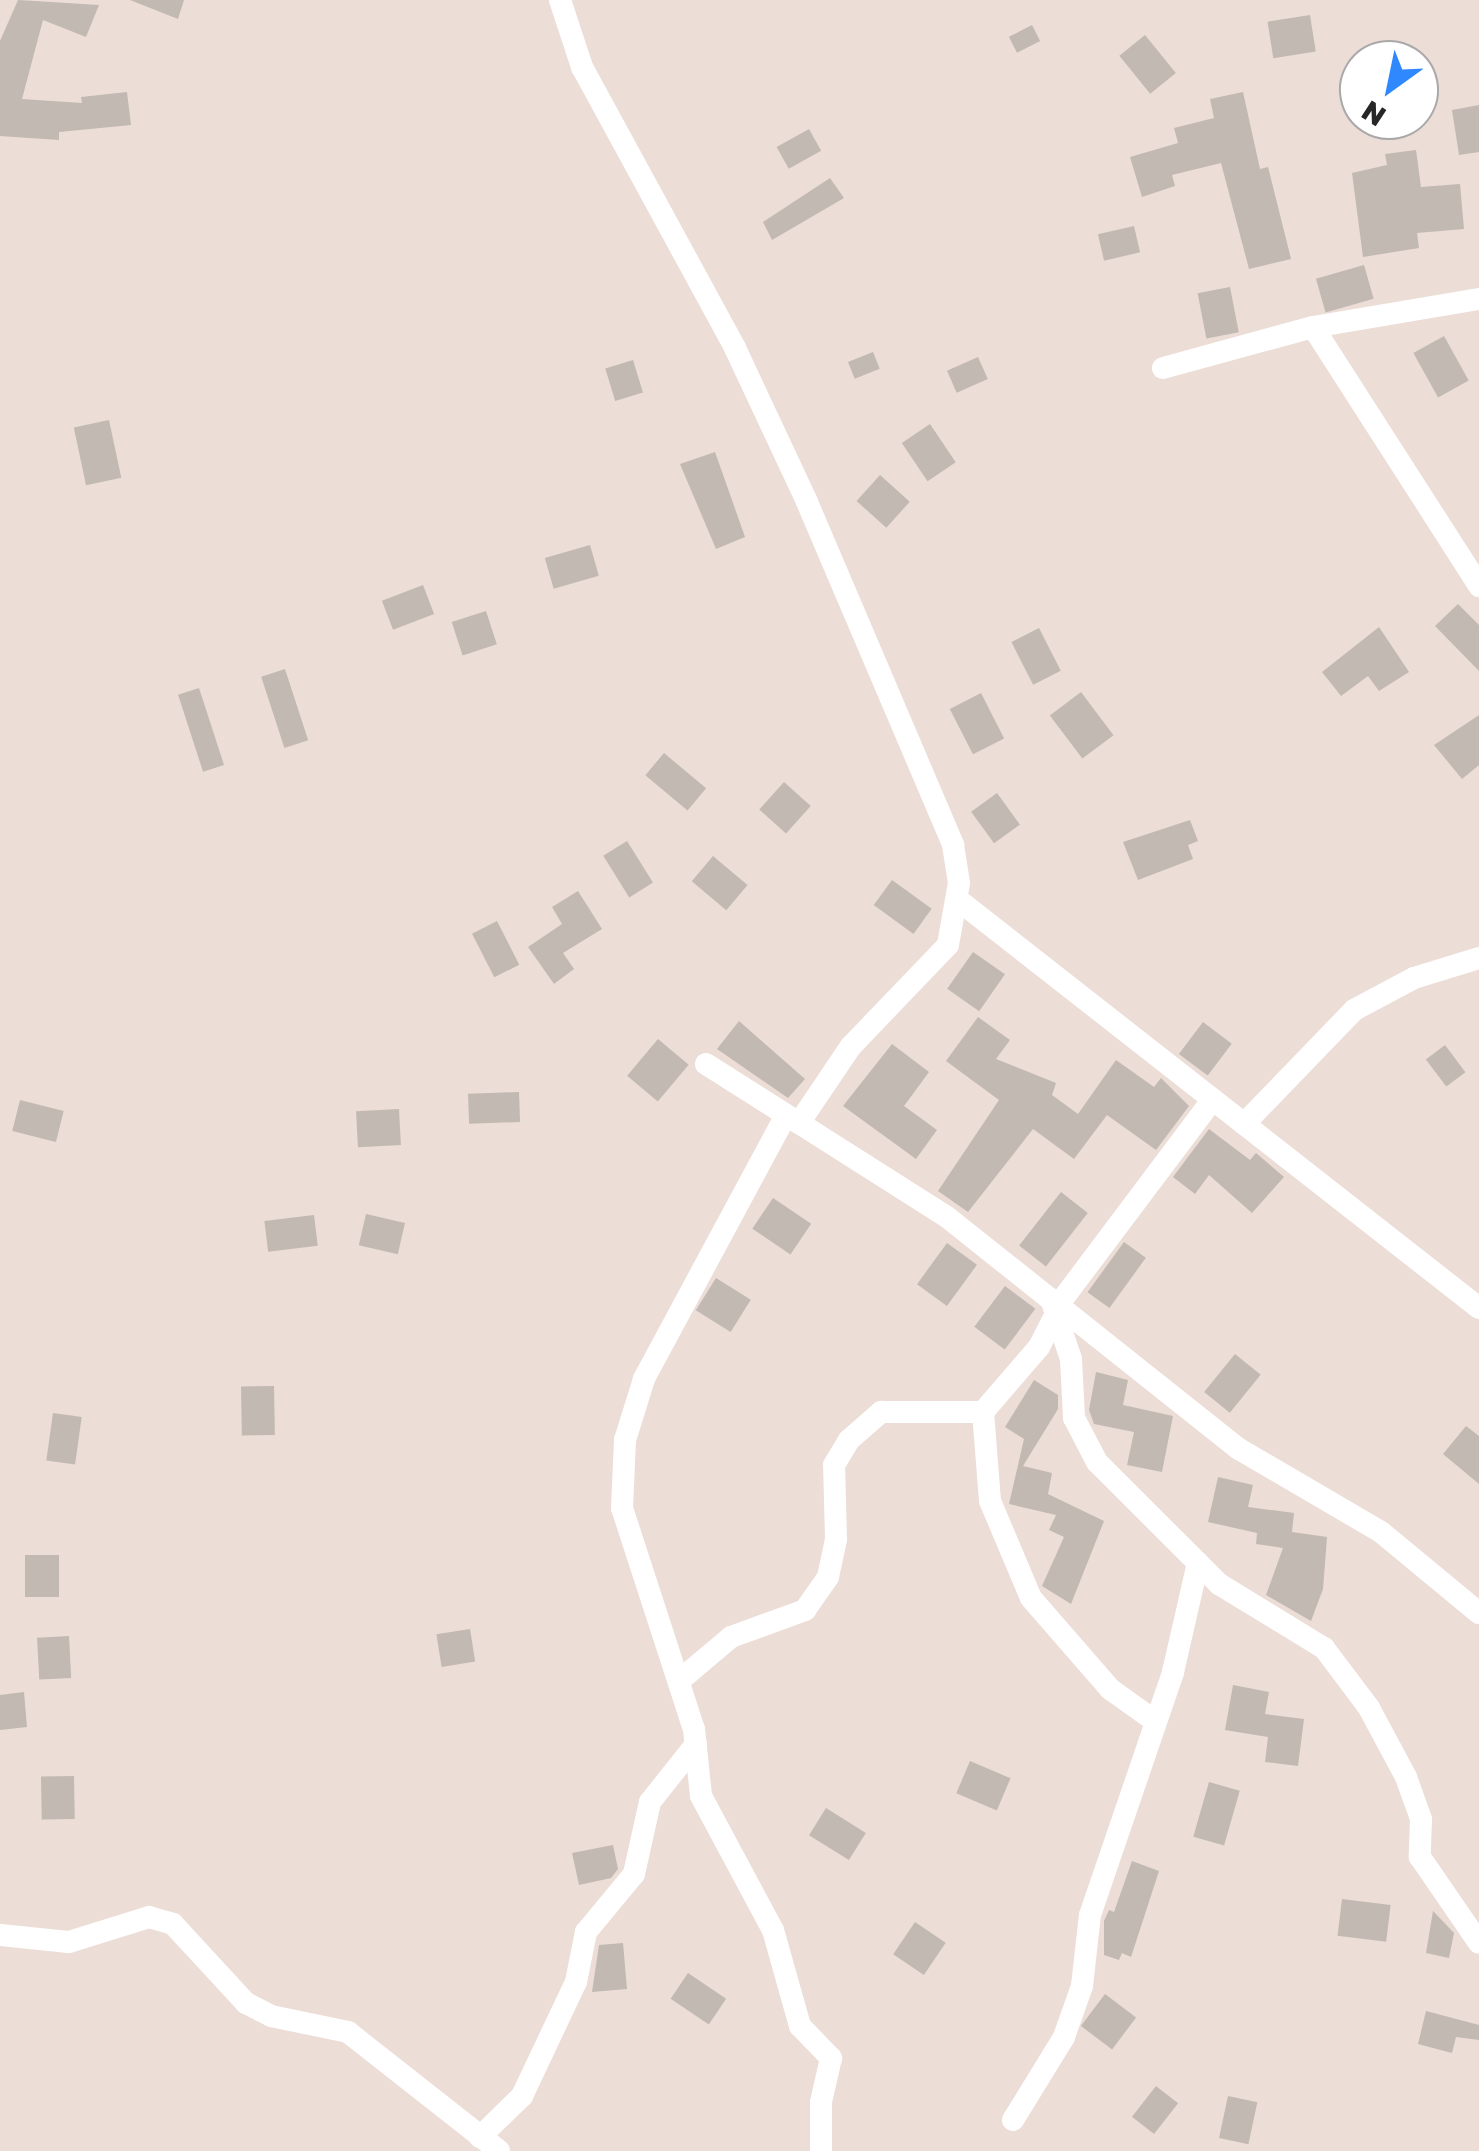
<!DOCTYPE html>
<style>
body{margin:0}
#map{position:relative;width:1479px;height:2151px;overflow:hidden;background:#ecddd6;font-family:"Golos Text",sans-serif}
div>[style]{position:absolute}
.building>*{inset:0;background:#c2b9b3;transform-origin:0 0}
.street>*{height:22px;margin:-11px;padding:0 11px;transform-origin:11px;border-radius:11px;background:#fff}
span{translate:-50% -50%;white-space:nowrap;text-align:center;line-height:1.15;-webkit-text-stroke:10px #fff;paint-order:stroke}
.north{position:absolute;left:1339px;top:40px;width:100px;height:100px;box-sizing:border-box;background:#fff;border:2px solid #a9a9a9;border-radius:50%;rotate:213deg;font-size:28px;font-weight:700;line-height:40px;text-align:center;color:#272727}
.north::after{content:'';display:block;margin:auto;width:35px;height:45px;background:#3088ff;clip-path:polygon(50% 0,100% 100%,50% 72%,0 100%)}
</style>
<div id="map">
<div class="building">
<i style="clip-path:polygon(18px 0,99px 5px,86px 37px,43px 20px,22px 99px,82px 103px,81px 97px,127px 92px,131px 125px,59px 132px,59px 140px,0 136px,0 41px)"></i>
<i style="clip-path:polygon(130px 0,184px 0,178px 19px)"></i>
<i style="left:1310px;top:15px;width:37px;height:43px;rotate:81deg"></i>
<i style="left:1032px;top:25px;width:18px;height:26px;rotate:63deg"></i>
<i style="left:1145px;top:35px;width:49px;height:33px;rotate:51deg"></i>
<i style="clip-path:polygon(1243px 92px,1260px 169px,1268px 167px,1291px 259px,1249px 269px,1221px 163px,1172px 175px,1175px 186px,1142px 197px,1130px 157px,1178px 143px,1174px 128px,1214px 118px,1210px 99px)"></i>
<i style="clip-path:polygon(1479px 105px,1479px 152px,1459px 155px,1452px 110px)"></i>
<i style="left:809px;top:129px;width:25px;height:37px;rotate:61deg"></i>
<i style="clip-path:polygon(1416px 150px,1421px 187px,1460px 184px,1464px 229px,1417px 233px,1419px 248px,1363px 257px,1352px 173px,1387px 165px,1385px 154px)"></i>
<i style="clip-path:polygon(830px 178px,844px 198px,772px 240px,763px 222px)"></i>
<i style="left:1134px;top:226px;width:27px;height:37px;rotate:77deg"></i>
<i style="left:1364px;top:265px;width:35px;height:50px;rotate:74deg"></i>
<i style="left:1230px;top:287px;width:46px;height:33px;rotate:79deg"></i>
<i style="left:1444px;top:336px;width:51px;height:35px;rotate:61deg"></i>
<i style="left:873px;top:352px;width:18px;height:27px;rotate:68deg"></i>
<i style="left:978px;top:357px;width:24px;height:34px;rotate:66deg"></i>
<i style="left:633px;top:360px;width:34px;height:29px;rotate:73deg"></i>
<i style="left:109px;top:420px;width:59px;height:36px;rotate:78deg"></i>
<i style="left:930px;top:424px;width:46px;height:34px;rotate:56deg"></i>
<i style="clip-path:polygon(715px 452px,745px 537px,716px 549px,680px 464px)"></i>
<i style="left:880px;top:475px;width:40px;height:35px;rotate:42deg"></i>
<i style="left:590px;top:545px;width:32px;height:47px;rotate:74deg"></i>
<i style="left:423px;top:585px;width:31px;height:44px;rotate:69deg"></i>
<i style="clip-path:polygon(1458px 604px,1479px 625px,1479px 671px,1435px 626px)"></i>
<i style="left:486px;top:611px;width:35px;height:36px;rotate:72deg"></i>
<i style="clip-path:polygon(1379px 627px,1409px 672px,1379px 691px,1368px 676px,1341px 696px,1322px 672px)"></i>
<i style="left:1039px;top:628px;width:48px;height:31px;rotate:63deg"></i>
<i style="left:285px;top:669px;width:75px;height:25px;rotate:72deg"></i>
<i style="left:199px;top:688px;width:81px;height:22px;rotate:72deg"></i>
<i style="left:1081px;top:692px;width:54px;height:39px;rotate:53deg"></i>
<i style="left:981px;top:693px;width:51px;height:35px;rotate:63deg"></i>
<i style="clip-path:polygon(1479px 715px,1479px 765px,1462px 779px,1434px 745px)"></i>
<i style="left:664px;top:753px;width:55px;height:29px;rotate:40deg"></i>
<i style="left:784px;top:782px;width:36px;height:37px;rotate:42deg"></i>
<i style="left:997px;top:793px;width:39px;height:32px;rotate:54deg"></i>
<i style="clip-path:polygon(1190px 820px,1198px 841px,1188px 845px,1193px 859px,1138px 880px,1123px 842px)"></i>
<i style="left:627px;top:841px;width:49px;height:28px;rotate:58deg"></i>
<i style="left:713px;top:856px;width:45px;height:33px;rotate:40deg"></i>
<i style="left:892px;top:880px;width:49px;height:31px;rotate:36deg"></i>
<i style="clip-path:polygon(578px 891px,602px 929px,563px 953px,574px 969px,554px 984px,528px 947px,562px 924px,552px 907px)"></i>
<i style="left:497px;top:921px;width:49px;height:28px;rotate:63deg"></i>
<i style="left:973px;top:952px;width:39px;height:45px;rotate:35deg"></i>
<i style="clip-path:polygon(978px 1017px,1010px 1040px,996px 1059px,1056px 1083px,1052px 1095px,1078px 1114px,1116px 1060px,1154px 1087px,1161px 1078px,1189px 1106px,1156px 1150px,1107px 1115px,1074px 1159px,1033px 1129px,968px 1212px,938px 1191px,999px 1100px,946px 1061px)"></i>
<i style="clip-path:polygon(739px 1021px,805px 1079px,788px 1098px,717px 1049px)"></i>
<i style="left:1203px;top:1022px;width:36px;height:40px;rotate:37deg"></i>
<i style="left:658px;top:1039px;width:40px;height:48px;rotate:40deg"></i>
<i style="clip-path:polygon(892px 1044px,929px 1072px,904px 1106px,937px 1130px,916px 1159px,843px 1106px)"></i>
<i style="left:1445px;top:1045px;width:34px;height:24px;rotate:53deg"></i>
<i style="left:519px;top:1092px;width:30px;height:51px;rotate:88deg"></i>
<i style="left:20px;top:1100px;width:45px;height:32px;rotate:14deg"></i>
<i style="left:399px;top:1109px;width:36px;height:43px;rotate:87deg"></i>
<i style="clip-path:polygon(1209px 1129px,1250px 1160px,1256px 1153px,1284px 1177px,1252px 1213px,1209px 1175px,1195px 1194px,1173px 1177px)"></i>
<i style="left:1061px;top:1192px;width:34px;height:68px;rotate:38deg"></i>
<i style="left:773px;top:1198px;width:46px;height:37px;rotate:34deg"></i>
<i style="left:366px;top:1214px;width:40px;height:32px;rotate:13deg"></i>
<i style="left:314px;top:1215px;width:31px;height:50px;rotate:83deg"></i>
<i style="left:1124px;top:1242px;width:27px;height:62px;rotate:36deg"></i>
<i style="left:947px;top:1243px;width:37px;height:51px;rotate:36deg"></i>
<i style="left:716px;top:1278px;width:41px;height:38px;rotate:32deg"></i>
<i style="left:1005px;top:1286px;width:38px;height:51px;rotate:37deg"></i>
<i style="left:1235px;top:1354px;width:33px;height:49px;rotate:39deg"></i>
<i style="clip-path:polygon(1096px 1372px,1128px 1380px,1123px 1405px,1173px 1416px,1162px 1472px,1127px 1465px,1134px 1432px,1094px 1424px,1089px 1410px)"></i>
<i style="clip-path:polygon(1034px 1380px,1058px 1395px,1058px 1409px,1023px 1466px,1052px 1473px,1048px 1494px,1104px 1521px,1071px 1604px,1042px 1586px,1064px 1537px,1049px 1530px,1056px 1515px,1009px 1504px,1024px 1439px,1005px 1427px)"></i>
<i style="left:274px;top:1386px;width:49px;height:33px;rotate:89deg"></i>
<i style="left:53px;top:1413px;width:29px;height:48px;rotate:8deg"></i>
<i style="clip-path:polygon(1466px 1426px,1479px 1436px,1479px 1484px,1443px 1454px)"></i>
<i style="clip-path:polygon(1218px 1477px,1253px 1485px,1248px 1507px,1294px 1513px,1292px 1532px,1327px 1537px,1323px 1589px,1311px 1621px,1266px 1595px,1283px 1548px,1256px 1544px,1257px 1533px,1208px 1522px)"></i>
<i style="left:25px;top:1555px;width:34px;height:42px"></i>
<i style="left:470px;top:1629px;width:33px;height:34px;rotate:81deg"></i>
<i style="left:69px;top:1636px;width:42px;height:32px;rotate:87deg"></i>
<i style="clip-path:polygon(1233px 1685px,1269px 1692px,1265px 1714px,1304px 1719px,1298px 1766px,1265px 1762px,1268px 1737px,1225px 1730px)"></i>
<i style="clip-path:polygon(24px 1692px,27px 1727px,0 1730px,0 1695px)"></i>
<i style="left:970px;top:1761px;width:44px;height:35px;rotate:23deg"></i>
<i style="left:74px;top:1776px;width:43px;height:33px;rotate:89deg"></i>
<i style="left:1209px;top:1782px;width:32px;height:57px;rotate:16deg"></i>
<i style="left:826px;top:1808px;width:47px;height:32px;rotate:32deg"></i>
<i style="clip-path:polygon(613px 1845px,618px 1869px,611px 1878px,579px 1885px,572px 1853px)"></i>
<i style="clip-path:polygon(1132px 1861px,1159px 1871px,1131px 1957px,1122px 1953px,1119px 1960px,1104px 1955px,1104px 1921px,1109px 1910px,1114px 1912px)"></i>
<i style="left:1342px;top:1899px;width:49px;height:37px;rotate:7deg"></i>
<i style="clip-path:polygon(1433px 1911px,1454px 1933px,1449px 1958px,1426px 1953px)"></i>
<i style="left:915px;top:1922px;width:37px;height:39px;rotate:34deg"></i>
<i style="clip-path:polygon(623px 1943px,627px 1989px,592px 1992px,599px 1945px)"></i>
<i style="left:688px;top:1973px;width:46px;height:31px;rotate:34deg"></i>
<i style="left:1105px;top:1994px;width:39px;height:40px;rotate:37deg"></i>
<i style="clip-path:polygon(1426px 2011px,1479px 2025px,1479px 2040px,1456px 2037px,1452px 2053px,1418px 2044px)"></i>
<i style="left:1156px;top:2086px;width:28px;height:39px;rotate:38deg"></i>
<i style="left:1228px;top:2096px;width:30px;height:43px;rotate:12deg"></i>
</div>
<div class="street">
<i style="left:560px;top:0;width:71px;rotate:71.8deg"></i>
<i style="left:582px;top:67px;width:320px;rotate:61.4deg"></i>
<i style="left:735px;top:348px;width:170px;rotate:64.9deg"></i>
<i style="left:807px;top:502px;width:373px;rotate:66.9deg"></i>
<i style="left:953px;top:845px;width:38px;rotate:81deg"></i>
<i style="left:959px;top:883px;width:63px;rotate:100.1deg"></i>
<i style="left:948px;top:945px;width:140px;rotate:133.8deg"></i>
<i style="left:851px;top:1046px;width:93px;rotate:124deg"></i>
<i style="left:1313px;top:327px;width:308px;rotate:57.3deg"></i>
<i style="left:1163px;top:368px;width:156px;rotate:-15.3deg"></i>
<i style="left:1313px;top:327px;width:168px;rotate:-9.6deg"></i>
<i style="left:957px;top:899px;width:663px;rotate:38.08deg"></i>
<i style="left:706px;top:1064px;width:285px;rotate:32.4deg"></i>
<i style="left:947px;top:1217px;width:373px;rotate:38.5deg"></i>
<i style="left:1239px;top:1449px;width:164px;rotate:30.3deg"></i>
<i style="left:1381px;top:1532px;width:127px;rotate:39.6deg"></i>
<i style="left:786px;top:1115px;width:300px;rotate:118.3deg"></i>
<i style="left:644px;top:1379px;width:64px;rotate:107.3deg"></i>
<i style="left:625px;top:1440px;width:68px;rotate:92.5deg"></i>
<i style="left:622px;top:1508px;width:232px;rotate:72deg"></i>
<i style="left:694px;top:1729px;width:67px;rotate:84deg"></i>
<i style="left:701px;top:1796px;width:152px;rotate:61.8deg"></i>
<i style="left:773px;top:1930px;width:100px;rotate:74.3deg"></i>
<i style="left:800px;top:2026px;width:45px;rotate:45.9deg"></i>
<i style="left:831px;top:2058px;width:45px;rotate:102.8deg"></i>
<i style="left:821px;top:2102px;width:49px;rotate:90deg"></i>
<i style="left:1244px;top:1124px;width:158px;rotate:-46deg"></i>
<i style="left:1354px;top:1010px;width:68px;rotate:-28.1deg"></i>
<i style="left:1414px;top:978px;width:68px;rotate:-17.1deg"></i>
<i style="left:1051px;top:1299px;width:63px;rotate:71.6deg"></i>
<i style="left:1071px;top:1359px;width:59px;rotate:87.1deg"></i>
<i style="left:1074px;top:1418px;width:50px;rotate:62.4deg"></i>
<i style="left:1097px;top:1462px;width:173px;rotate:45deg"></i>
<i style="left:1219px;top:1584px;width:123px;rotate:31.4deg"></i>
<i style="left:1324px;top:1648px;width:75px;rotate:53.1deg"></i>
<i style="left:1369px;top:1708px;width:78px;rotate:61.8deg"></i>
<i style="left:1406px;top:1777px;width:45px;rotate:70.3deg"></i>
<i style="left:1421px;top:1819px;width:38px;rotate:92deg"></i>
<i style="left:1420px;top:1857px;width:104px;rotate:55.5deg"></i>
<i style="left:1059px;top:1304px;width:256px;rotate:-53.1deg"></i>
<i style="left:983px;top:1412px;width:89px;rotate:85.5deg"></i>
<i style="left:990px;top:1501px;width:105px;rotate:67.1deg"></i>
<i style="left:1031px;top:1598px;width:121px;rotate:49deg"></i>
<i style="left:1110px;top:1689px;width:55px;rotate:35.4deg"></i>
<i style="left:680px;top:1680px;width:67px;rotate:-40.1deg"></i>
<i style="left:731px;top:1637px;width:79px;rotate:-20deg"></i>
<i style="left:805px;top:1610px;width:40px;rotate:-55.1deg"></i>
<i style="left:828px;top:1577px;width:39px;rotate:-78deg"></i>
<i style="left:836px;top:1539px;width:74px;rotate:-91.5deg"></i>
<i style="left:834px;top:1465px;width:29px;rotate:-59deg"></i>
<i style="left:849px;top:1440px;width:43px;rotate:-41.2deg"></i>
<i style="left:881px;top:1412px;width:102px"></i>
<i style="left:983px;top:1412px;width:86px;rotate:-49.3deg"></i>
<i style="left:1039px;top:1347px;width:37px;rotate:-63deg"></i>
<i style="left:0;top:1935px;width:69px;rotate:5.8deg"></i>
<i style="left:69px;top:1942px;width:84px;rotate:-17.4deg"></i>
<i style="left:149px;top:1917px;width:25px;rotate:16deg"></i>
<i style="left:173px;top:1924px;width:108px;rotate:47.3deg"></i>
<i style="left:246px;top:2003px;width:28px;rotate:27deg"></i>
<i style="left:271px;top:2016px;width:79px;rotate:11.7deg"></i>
<i style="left:348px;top:2032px;width:192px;rotate:38.2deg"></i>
<i style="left:1013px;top:2120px;width:97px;rotate:-58.4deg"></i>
<i style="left:1064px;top:2037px;width:54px;rotate:-70.6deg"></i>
<i style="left:1082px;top:1986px;width:71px;rotate:-83.6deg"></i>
<i style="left:1090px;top:1915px;width:257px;rotate:-71.1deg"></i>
<i style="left:1173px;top:1672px;width:112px;rotate:-77.1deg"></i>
<i style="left:480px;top:2137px;width:59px;rotate:-44.3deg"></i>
<i style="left:522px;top:2096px;width:126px;rotate:-64.7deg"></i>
<i style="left:576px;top:1982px;width:51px;rotate:-78.7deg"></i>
<i style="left:586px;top:1932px;width:75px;rotate:-50.4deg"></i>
<i style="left:634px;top:1874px;width:74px;rotate:-77.5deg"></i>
<i style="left:650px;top:1802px;width:74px;rotate:-51.6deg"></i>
</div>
<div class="north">N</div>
</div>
